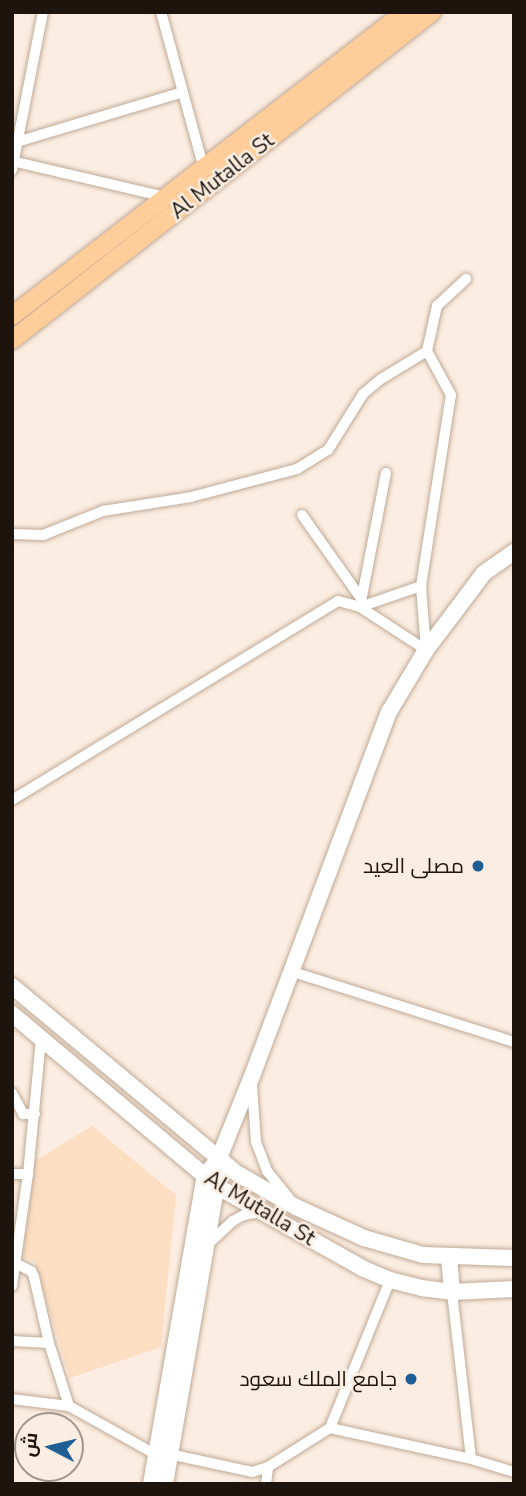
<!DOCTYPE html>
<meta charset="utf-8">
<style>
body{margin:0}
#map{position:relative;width:526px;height:1496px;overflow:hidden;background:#fbede1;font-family:"Nunito Sans",Cairo,sans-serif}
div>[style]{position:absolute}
.built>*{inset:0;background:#fcdec3}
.roads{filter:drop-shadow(0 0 2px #c0a995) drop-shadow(0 0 2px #c0a995)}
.street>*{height:10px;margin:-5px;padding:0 5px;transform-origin:5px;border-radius:5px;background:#fff}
.secondary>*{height:16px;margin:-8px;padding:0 8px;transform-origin:8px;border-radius:8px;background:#fff}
.primary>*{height:18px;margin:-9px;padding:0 9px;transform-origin:9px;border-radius:9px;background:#fecd9a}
.dots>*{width:19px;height:19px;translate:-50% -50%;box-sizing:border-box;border:4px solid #fbede1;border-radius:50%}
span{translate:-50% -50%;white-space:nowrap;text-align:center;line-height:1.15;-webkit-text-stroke:5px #fbede1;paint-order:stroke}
.street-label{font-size:21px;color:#1c140d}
.poi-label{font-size:21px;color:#1c140d}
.right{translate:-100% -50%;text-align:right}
.frame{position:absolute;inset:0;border:14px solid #1c140d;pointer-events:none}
.north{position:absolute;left:14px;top:1412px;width:70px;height:70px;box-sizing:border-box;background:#fbede1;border:2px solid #a2968c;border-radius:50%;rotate:277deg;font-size:19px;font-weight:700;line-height:28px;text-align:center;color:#1c140d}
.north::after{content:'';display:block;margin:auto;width:24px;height:32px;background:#1e5e94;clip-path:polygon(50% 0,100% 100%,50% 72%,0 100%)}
</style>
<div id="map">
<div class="built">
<i style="clip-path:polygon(92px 1126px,176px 1195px,161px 1347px,70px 1378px,34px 1261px,23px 1257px,35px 1161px)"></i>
</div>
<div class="roads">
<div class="street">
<i style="left:161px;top:12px;width:163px;rotate:74.7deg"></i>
<i style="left:20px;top:141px;width:170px;rotate:-16.7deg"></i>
<i style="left:12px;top:161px;width:158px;rotate:13.2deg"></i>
<i style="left:12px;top:170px;width:161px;rotate:-78.9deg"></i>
<i style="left:386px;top:473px;width:136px;rotate:101deg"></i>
<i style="left:360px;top:607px;width:79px;rotate:33.1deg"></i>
<i style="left:426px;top:650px;width:64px;rotate:-94.5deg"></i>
<i style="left:421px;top:586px;width:193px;rotate:-81.1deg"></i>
<i style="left:451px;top:395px;width:50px;rotate:-118.6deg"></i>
<i style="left:427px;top:351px;width:46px;rotate:-77.5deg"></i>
<i style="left:437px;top:306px;width:40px;rotate:-43deg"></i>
<i style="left:302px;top:515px;width:100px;rotate:54.7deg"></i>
<i style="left:12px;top:534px;width:31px;rotate:2deg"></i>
<i style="left:43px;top:535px;width:65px;rotate:-21.8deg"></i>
<i style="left:103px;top:511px;width:89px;rotate:-9deg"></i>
<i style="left:191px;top:497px;width:110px;rotate:-14.8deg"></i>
<i style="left:297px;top:469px;width:36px;rotate:-32deg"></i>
<i style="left:328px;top:450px;width:66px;rotate:-58deg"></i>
<i style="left:363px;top:394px;width:23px;rotate:-40deg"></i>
<i style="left:381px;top:379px;width:54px;rotate:-31.3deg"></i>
<i style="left:12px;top:800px;width:382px;rotate:-31.4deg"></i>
<i style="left:338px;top:601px;width:23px;rotate:15deg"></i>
<i style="left:360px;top:607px;width:65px;rotate:-19deg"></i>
<i style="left:290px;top:971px;width:235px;rotate:17.6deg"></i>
<i style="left:252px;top:1086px;width:56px;rotate:85.9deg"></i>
<i style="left:256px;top:1142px;width:31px;rotate:69deg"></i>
<i style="left:267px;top:1171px;width:36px;rotate:51deg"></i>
<i style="left:12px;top:1093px;width:24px;rotate:62deg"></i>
<i style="left:23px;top:1114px;width:12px"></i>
<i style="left:12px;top:1174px;width:16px"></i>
<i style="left:206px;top:1246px;width:37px;rotate:-43deg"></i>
<i style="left:233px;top:1221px;width:13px;rotate:-29deg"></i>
<i style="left:244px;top:1215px;width:17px;rotate:-10deg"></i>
<i style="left:17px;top:1264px;width:16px;rotate:27deg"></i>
<i style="left:31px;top:1271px;width:7px;rotate:63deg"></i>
<i style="left:34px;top:1277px;width:68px;rotate:77.2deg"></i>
<i style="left:49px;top:1343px;width:66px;rotate:72.4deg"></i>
<i style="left:12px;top:1286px;width:113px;rotate:-81.9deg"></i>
<i style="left:28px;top:1174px;width:137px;rotate:-84.5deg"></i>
<i style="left:452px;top:1292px;width:168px;rotate:83.5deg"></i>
<i style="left:471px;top:1459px;width:45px;rotate:16.8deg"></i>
<i style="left:12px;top:1341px;width:37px;rotate:3deg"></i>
<i style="left:12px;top:1399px;width:57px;rotate:7deg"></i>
<i style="left:69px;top:1406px;width:98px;rotate:29.2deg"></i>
<i style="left:330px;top:1428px;width:144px;rotate:12.4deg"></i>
<i style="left:169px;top:1454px;width:85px;rotate:12.2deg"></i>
<i style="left:252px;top:1472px;width:17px;rotate:-17deg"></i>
<i style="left:268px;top:1467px;width:73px;rotate:-32.2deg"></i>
<i style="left:330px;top:1428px;width:160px;rotate:-67.9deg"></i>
<i style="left:266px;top:1484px;width:17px;rotate:-83deg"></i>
</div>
<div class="secondary">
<i style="left:12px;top:986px;width:294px;rotate:39.8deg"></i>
<i style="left:238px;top:1174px;width:67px;rotate:29.6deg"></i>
<i style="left:296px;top:1207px;width:75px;rotate:24.5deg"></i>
<i style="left:364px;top:1238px;width:61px;rotate:16.1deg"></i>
<i style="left:423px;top:1255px;width:91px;rotate:1.9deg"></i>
<i style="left:12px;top:1014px;width:269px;rotate:40deg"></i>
<i style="left:218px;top:1187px;width:167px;rotate:29.3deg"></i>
<i style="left:364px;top:1269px;width:28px;rotate:23deg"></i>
<i style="left:390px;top:1280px;width:32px;rotate:14deg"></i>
<i style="left:421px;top:1288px;width:31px;rotate:7deg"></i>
<i style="left:452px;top:1292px;width:62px;rotate:-2.8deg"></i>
<i style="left:449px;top:1257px;width:35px;rotate:85deg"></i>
<i style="left:151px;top:1484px;width:313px;rotate:-80.1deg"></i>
<i style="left:205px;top:1176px;width:23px;rotate:-52deg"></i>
<i style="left:219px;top:1158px;width:88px;rotate:-68.1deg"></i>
<i style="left:252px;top:1076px;width:389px;rotate:-69.4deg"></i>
<i style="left:389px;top:712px;width:72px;rotate:-59.2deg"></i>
<i style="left:426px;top:650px;width:96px;rotate:-53deg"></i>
<i style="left:484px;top:573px;width:37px;rotate:-35deg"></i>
<i style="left:165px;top:1484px;width:311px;rotate:-80.2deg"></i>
</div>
<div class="primary">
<i style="left:12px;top:316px;width:498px;rotate:-37.7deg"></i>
<i style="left:12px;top:340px;width:533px;rotate:-37.99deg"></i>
</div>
</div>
<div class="dots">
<i style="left:478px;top:866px;background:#1e5e94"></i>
<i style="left:411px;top:1379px;background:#1e5e94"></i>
</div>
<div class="street-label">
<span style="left:222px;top:176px;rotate:-38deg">Al Mutalla St</span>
<span style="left:260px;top:1208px;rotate:31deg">Al Mutalla St</span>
</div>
<div class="poi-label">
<span class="right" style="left:464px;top:866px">مصلى العيد</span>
<span class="right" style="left:397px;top:1379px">جامع الملك سعود</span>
</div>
<div class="frame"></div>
<div class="north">ش</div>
</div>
